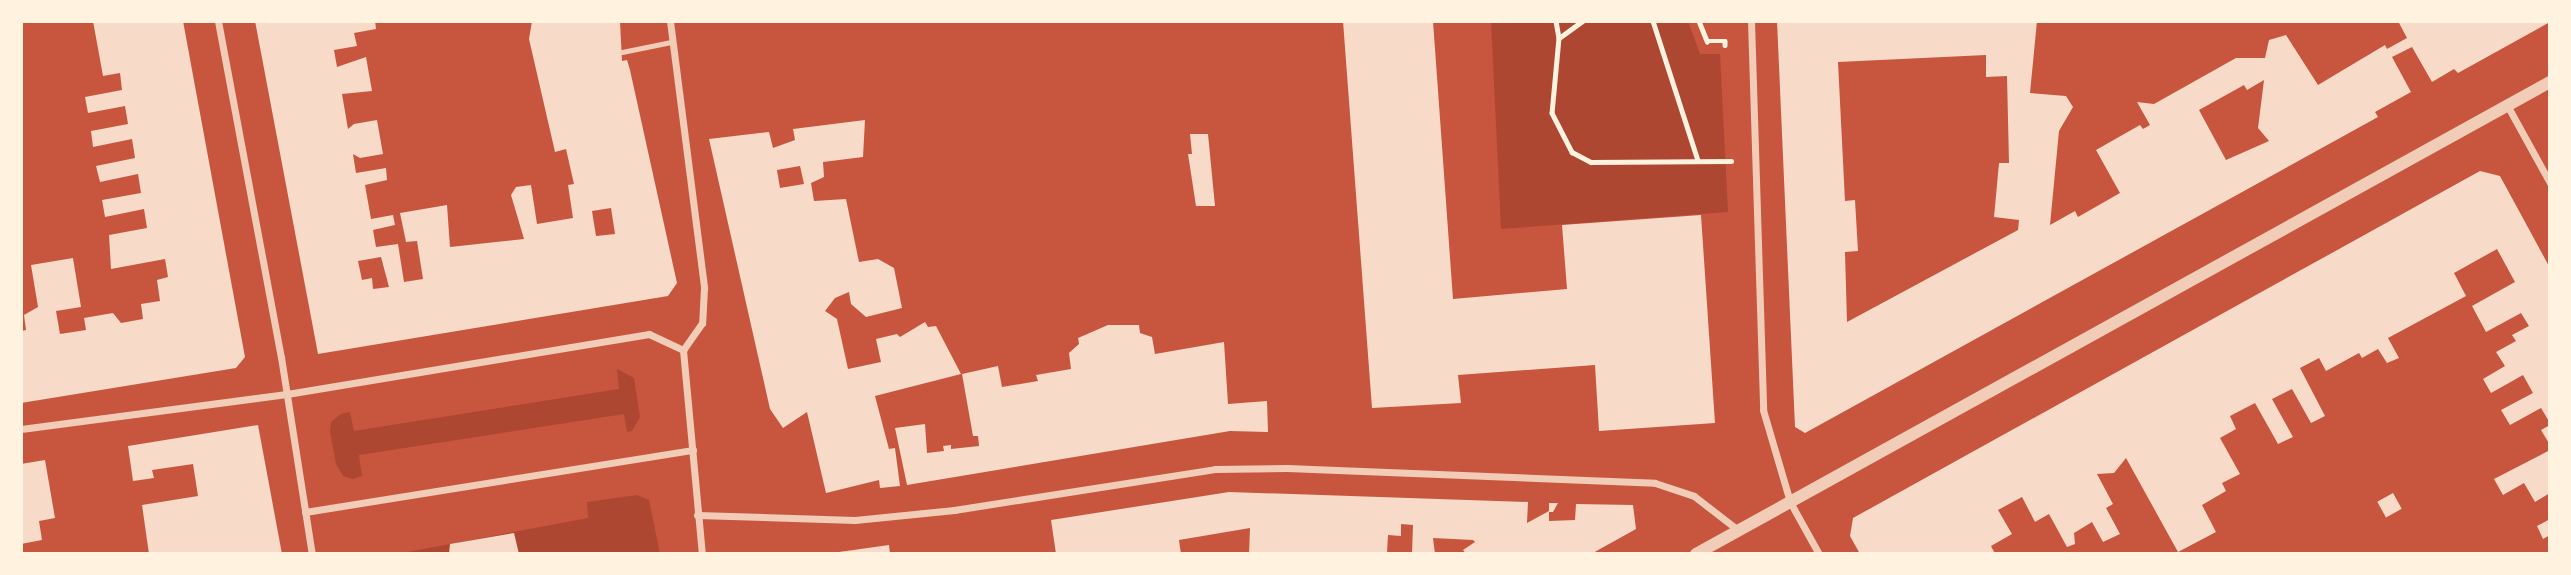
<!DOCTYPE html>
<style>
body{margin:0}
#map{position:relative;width:2571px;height:575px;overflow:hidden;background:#c8553d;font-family:Raleway,sans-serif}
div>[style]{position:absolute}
.green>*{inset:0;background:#ae4732}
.building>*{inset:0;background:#f7dbc8;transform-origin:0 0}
.path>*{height:4.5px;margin:-2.25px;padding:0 2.25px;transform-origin:2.25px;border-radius:2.25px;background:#fff3e0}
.service>*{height:5px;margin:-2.5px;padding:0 2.5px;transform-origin:2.5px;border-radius:2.5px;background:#f1ccb7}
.minor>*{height:7px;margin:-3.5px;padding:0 3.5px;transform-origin:3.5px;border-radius:3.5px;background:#f1ccb7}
.tertiary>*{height:12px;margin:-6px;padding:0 6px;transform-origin:6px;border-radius:6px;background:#f1ccb7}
span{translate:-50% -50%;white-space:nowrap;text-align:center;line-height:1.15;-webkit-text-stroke:7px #fff3e0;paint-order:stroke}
.frame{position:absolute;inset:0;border:23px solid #fff3e0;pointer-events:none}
</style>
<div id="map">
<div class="green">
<i style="clip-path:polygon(1491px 21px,1688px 21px,1700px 54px,1720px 54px,1728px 212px,1501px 229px)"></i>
<i style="clip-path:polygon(617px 369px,634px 378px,640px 417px,632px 431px,627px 432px,624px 414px,359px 455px,362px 476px,353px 479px,343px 476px,336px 464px,330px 432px,331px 422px,341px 414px,350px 412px,354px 431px,619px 389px)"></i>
<i style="clip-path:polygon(637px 495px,649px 500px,660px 554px,397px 554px,588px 518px,587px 502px)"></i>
</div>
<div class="building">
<i style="clip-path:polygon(93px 21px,183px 21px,245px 357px,236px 368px,21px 403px,21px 331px,26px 330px,24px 315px,38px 307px,31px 265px,73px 258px,81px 307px,56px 311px,60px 334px,86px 330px,84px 318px,113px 313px,121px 323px,143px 319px,141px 304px,160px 301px,157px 280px,168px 277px,165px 259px,111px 269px,109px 235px,147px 228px,144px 209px,105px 217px,102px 200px,141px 193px,138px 174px,100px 182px,96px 166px,135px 158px,132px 139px,93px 147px,91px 131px,128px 124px,125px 106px,88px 113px,85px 97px,122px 90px,120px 73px,103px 76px)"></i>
<i style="clip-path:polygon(evenodd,255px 21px,375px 21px,376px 29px,354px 33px,357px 46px,334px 50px,337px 67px,366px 57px,372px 91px,342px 94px,348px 129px,354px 124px,377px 120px,383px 154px,360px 158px,353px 154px,356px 173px,386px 168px,387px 180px,365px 185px,371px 219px,393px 215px,395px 225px,373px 230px,376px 247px,398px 244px,404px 282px,423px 279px,417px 241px,406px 242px,400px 213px,447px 205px,450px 247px,524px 239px,511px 195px,516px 187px,531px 185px,537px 224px,573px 218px,568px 185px,574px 184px,566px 149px,555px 152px,529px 39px,532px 21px,620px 21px,622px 61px,627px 60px,630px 70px,677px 283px,668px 296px,318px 354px,255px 21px,611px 208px,615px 234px,596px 236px,592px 211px,611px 208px,255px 21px,381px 257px,389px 287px,373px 289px,372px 278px,362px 280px,358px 261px,381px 257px)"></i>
<i style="clip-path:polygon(1343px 21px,1433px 21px,1453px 299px,1567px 289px,1562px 225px,1701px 215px,1715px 423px,1599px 431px,1595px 365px,1458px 375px,1461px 403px,1372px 408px)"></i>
<i style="clip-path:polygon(evenodd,1777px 21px,2037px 21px,2030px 93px,2066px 96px,2073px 107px,2059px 131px,2050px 225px,2075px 211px,2078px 217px,2120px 193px,2096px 150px,2140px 125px,2143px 129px,2150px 125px,2137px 102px,2154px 104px,2236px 58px,2265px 58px,2269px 40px,2286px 35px,2318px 85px,2385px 45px,2387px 49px,2407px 38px,2398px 21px,2550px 22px,2458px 73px,2454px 69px,2432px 82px,2412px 47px,2392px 57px,2411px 92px,2375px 112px,2378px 117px,1805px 433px,1795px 427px,1777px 21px,1986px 55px,1986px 77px,2007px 76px,2009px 163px,1999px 163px,1994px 217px,2019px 220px,2018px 230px,1847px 322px,1845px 252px,1858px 251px,1855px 200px,1845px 201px,1838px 62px,1986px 55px,1777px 21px,2264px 80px,2258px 128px,2269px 141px,2226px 160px,2199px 110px,2244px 85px,2247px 90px,2264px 80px)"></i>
<i style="clip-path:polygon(evenodd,865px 120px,863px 157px,823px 162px,824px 177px,811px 183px,814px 201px,846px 199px,859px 262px,878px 259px,894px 268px,902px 308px,866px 317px,851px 304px,849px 292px,835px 298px,825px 311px,837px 319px,848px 369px,881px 362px,876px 339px,897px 334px,900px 337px,925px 322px,928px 327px,936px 326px,961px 374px,875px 396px,889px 449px,895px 448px,900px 486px,880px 488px,879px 480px,826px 493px,807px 412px,783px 428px,770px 409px,709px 139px,769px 132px,773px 148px,795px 140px,793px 129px,865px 120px,800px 166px,804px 184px,780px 188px,777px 170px,800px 166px)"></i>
<i style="clip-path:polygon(1190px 134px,1208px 134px,1215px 206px,1196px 206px,1188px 154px,1192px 154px)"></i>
<i style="clip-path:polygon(2480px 171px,2500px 176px,2550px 268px,2550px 423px,2541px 408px,2510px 425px,2501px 410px,2533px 393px,2523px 375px,2491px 393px,2483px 379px,2505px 366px,2496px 352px,2516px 341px,2512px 335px,2529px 326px,2521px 313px,2486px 332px,2472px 306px,2515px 282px,2497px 249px,2454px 273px,2466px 296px,2388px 338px,2399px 358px,2387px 363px,2378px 349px,2362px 358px,2359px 353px,2326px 371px,2319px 358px,2300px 368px,2325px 416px,2311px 423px,2292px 389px,2272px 399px,2293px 437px,2278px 444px,2255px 403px,2230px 416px,2236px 429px,2220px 438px,2240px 474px,2222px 483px,2226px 491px,2202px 505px,2216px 532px,2178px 552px,2126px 458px,2114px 473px,2097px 474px,2113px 504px,2106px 508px,2120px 534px,2103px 542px,2092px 522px,2074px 533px,2075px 544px,2067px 547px,2049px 514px,2035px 522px,2022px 497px,1998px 510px,2012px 534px,1991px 546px,1995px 554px,1860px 554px,1850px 536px,1853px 518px)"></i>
<i style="clip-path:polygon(1108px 325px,1139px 325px,1140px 333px,1152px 337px,1155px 354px,1224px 342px,1228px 404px,1267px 401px,1268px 432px,1230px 431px,907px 485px,895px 428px,925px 424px,927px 453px,944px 451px,943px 446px,951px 445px,951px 449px,979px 446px,978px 436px,973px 436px,962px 374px,998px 366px,1002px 387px,1038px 381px,1036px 375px,1071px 369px,1069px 353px,1079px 344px,1078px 338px)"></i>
<i style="clip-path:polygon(258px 425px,282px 554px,149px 554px,142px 505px,198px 496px,193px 464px,152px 470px,154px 478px,133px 481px,128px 446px)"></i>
<i style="clip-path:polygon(2550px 425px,2550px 445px,2541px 430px)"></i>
<i style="clip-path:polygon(2550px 450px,2550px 493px,2535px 502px,2524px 483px,2503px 495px,2494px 479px)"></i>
<i style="clip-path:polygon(45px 460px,55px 518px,39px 521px,42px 540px,21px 544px,21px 464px)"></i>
<i style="clip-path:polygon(1229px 492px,1528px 502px,1527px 523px,1549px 511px,1549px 521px,1575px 520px,1576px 504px,1633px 505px,1636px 529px,1591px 554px,1466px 554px,1463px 550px,1475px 542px,1473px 540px,1433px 538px,1435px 554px,1412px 554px,1413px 525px,1401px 524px,1401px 536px,1388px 535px,1387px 554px,1249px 554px,1250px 528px,1179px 540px,1181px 554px,1056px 554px,1051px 520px)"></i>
<i style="left:2393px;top:493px;width:18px;height:18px;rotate:61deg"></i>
<i style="clip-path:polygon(1549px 503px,1558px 503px,1553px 512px,1549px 512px)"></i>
<i style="clip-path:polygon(2550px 519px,2550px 535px,2543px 539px,2537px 526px)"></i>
<i style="clip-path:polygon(514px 533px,519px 554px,449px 554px,450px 544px)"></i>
<i style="clip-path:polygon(889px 545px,890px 554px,839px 554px,839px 552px)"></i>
</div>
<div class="path">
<i style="left:1556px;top:21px;width:17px;rotate:80deg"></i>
<i style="left:1559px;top:38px;width:75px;rotate:95.3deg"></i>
<i style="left:1552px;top:113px;width:44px;rotate:62.9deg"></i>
<i style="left:1572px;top:152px;width:21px;rotate:28deg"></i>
<i style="left:1591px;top:162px;width:140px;rotate:-0.4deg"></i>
<i style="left:1653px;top:21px;width:146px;rotate:72.1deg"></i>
<i style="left:1699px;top:21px;width:22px;rotate:68deg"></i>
<i style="left:1707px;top:41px;width:18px"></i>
<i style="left:1725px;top:41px;width:4px;rotate:90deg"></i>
<i style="left:1559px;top:38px;width:29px;rotate:-36deg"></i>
</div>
<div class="service">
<i style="left:622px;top:52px;width:50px;rotate:-11.5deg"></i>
</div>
<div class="minor">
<i style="left:218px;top:21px;width:342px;rotate:79.4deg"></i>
<i style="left:281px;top:357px;width:199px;rotate:81.1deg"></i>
<i style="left:670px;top:21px;width:269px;rotate:82.7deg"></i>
<i style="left:704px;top:288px;width:35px;rotate:93deg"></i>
<i style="left:702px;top:323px;width:33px;rotate:125deg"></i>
<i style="left:1751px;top:21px;width:389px;rotate:88.2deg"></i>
<i style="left:1763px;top:410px;width:96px;rotate:73.6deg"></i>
<i style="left:1790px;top:502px;width:60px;rotate:60.9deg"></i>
<i style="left:2507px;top:105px;width:89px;rotate:61.1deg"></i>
<i style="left:683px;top:350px;width:205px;rotate:84.7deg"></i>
<i style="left:21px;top:429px;width:268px;rotate:-7.5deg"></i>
<i style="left:287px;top:394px;width:367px;rotate:-9.4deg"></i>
<i style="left:649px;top:334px;width:38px;rotate:25deg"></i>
<i style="left:305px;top:512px;width:393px;rotate:-9.1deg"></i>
<i style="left:697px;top:515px;width:158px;rotate:1.8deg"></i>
<i style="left:855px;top:520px;width:100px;rotate:-5.8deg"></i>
<i style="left:954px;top:510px;width:264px;rotate:-8.9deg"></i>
<i style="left:1215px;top:469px;width:72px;rotate:-0.8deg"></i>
<i style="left:1287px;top:468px;width:368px;rotate:2.3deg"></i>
<i style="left:1655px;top:483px;width:41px;rotate:18.4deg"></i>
<i style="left:1694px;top:496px;width:56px;rotate:37.7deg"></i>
</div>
<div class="tertiary">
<i style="left:1696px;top:554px;width:976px;rotate:-28.93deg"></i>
</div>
<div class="frame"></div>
</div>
